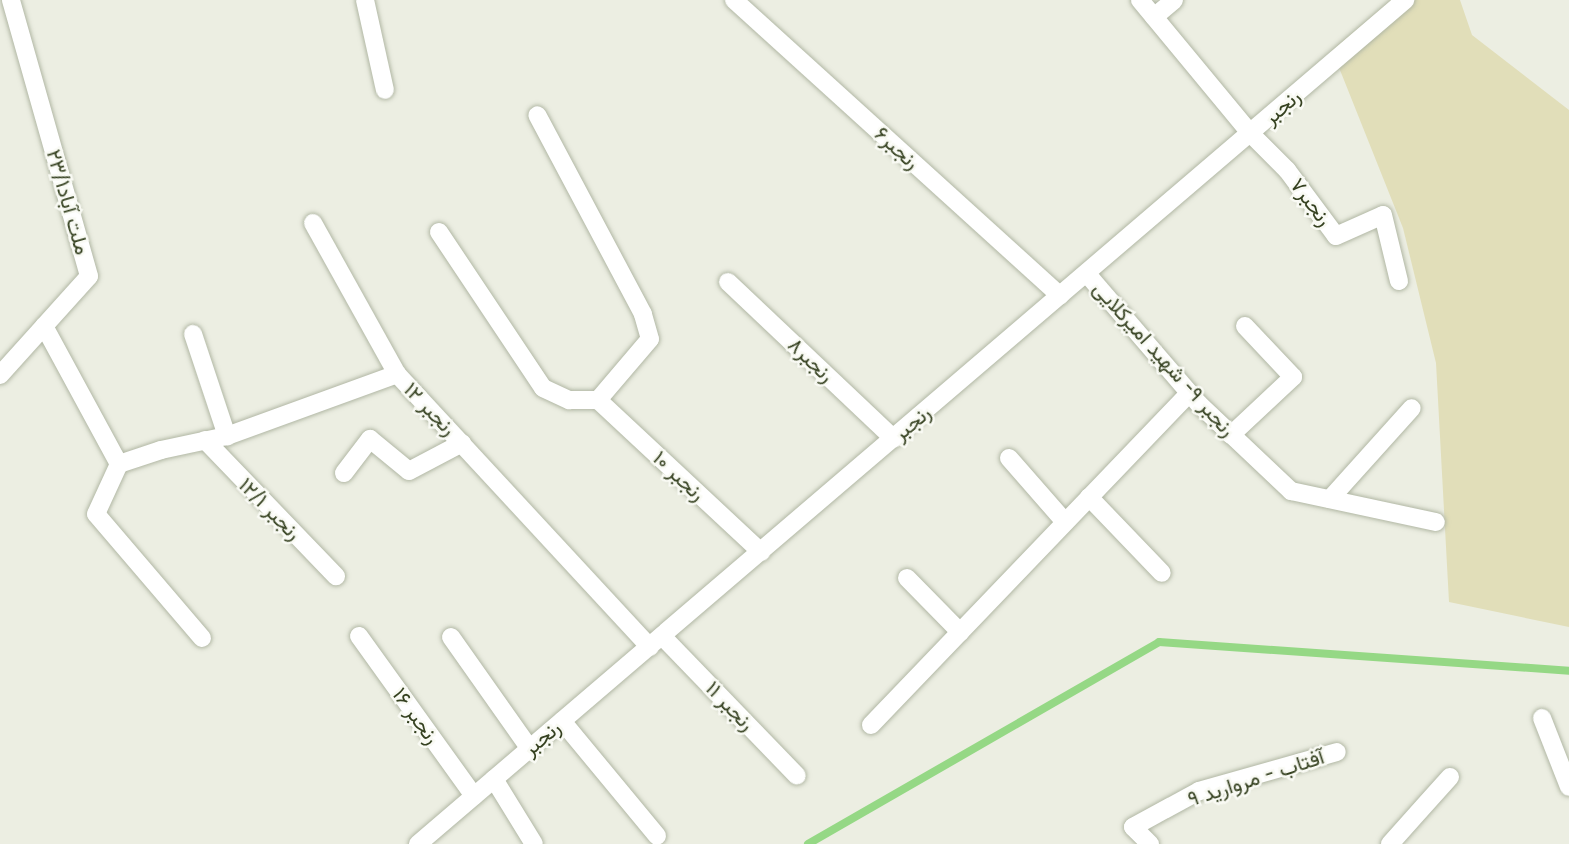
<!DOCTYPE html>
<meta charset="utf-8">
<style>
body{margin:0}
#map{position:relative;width:1569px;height:844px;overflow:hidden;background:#eceee2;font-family:Inter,Vazirmatn,sans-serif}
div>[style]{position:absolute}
.green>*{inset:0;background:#e1deb9}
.stream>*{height:8px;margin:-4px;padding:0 4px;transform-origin:4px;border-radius:4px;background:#95d885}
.roads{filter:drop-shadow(0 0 2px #b1b7a4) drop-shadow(0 0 2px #b1b7a4)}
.street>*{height:18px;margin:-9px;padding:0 9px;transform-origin:9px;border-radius:9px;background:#fff}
.secondary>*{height:18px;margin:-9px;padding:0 9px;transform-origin:9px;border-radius:9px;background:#fff}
span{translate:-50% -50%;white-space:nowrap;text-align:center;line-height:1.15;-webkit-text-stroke:5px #f9faf4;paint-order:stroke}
.street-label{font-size:21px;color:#354120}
</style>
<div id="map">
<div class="green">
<i style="clip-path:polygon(1391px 0,1460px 0,1472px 35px,1569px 110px,1569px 627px,1449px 602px,1436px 363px,1403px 228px,1332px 50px)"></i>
</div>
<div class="stream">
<i style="left:808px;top:844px;width:405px;rotate:-29.9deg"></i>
<i style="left:1159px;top:642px;width:411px;rotate:4deg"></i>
</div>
<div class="roads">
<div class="street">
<i style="left:365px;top:0;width:92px;rotate:77.5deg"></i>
<i style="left:734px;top:0;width:440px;rotate:42.2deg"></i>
<i style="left:1140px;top:0;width:174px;rotate:50.4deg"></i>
<i style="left:1251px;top:134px;width:51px;rotate:45deg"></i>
<i style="left:1287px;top:170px;width:82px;rotate:53.4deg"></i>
<i style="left:1336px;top:236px;width:51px;rotate:-24.1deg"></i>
<i style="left:1383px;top:215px;width:68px;rotate:76.4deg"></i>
<i style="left:1154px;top:17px;width:26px;rotate:-40deg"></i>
<i style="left:313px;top:223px;width:173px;rotate:60.9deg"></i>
<i style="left:397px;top:374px;width:372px;rotate:47.2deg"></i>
<i style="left:439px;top:232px;width:187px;rotate:56.3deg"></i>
<i style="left:543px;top:388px;width:29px;rotate:25deg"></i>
<i style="left:569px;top:400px;width:29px"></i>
<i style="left:598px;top:400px;width:80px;rotate:-49.6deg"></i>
<i style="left:650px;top:339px;width:26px;rotate:-106deg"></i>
<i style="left:643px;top:314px;width:225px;rotate:-118deg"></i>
<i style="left:1087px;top:274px;width:172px;rotate:49.3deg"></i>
<i style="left:1199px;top:404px;width:127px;rotate:43.4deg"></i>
<i style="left:1291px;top:491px;width:148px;rotate:12.1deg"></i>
<i style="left:728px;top:282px;width:228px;rotate:43.4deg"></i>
<i style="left:44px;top:326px;width:157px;rotate:61.5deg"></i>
<i style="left:193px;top:334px;width:108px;rotate:71.6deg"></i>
<i style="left:0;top:375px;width:133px;rotate:-48deg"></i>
<i style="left:89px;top:276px;width:287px;rotate:-105.8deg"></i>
<i style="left:598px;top:400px;width:223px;rotate:43deg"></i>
<i style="left:1231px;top:435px;width:85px;rotate:-43.1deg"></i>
<i style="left:1293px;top:377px;width:70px;rotate:-133.3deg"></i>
<i style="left:205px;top:440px;width:189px;rotate:46.1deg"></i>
<i style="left:1009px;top:458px;width:85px;rotate:48.8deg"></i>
<i style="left:344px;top:473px;width:43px;rotate:-52.6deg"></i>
<i style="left:370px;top:439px;width:50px;rotate:39.4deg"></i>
<i style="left:409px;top:471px;width:60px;rotate:-27.8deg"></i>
<i style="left:1089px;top:497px;width:105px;rotate:46.2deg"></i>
<i style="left:1330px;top:499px;width:122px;rotate:-48deg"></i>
<i style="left:907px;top:578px;width:76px;rotate:45.5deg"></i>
<i style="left:359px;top:636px;width:197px;rotate:54.3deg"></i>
<i style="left:662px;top:636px;width:194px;rotate:46deg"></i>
<i style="left:451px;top:637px;width:137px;rotate:54.8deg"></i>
<i style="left:202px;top:638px;width:163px;rotate:-130.5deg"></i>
<i style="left:96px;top:514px;width:55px;rotate:-65.3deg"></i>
<i style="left:119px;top:464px;width:44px;rotate:-18.4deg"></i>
<i style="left:161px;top:450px;width:67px;rotate:-12deg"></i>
<i style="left:227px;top:436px;width:181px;rotate:-20deg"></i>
<i style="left:1542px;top:718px;width:74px;rotate:68.6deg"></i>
<i style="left:562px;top:721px;width:149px;rotate:50.4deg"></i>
<i style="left:871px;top:725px;width:460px;rotate:-46.2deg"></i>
<i style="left:494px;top:779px;width:76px;rotate:58.4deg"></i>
<i style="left:1150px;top:844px;width:24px;rotate:-135deg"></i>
<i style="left:1133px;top:827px;width:75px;rotate:-28.6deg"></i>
<i style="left:1199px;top:791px;width:143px;rotate:-15.8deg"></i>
<i style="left:1390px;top:844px;width:90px;rotate:-48.2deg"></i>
</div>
<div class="secondary">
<i style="left:418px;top:844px;width:1299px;rotate:-40.53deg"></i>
</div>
</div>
<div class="street-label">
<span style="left:1282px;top:107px;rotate:-41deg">رنجبر</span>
<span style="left:897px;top:148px;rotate:42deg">رنجبر۶</span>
<span style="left:68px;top:202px;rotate:74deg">ملت آباد۲۳/۱</span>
<span style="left:1311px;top:202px;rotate:53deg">رنجبر۷</span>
<span style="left:1164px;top:359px;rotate:48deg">رنجبر ۹- شهید امیرکلایی</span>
<span style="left:811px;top:360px;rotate:44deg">رنجبر۸</span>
<span style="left:430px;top:409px;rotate:46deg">رنجبر ۱۲</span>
<span style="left:912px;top:423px;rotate:-40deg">رنجبر</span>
<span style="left:679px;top:476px;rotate:43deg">رنجبر ۱۰</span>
<span style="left:270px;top:509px;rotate:45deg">رنجبر ۱۲/۱</span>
<span style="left:730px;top:706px;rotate:46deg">رنجبر ۱۱</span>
<span style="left:416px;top:716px;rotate:54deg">رنجبر ۱۶</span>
<span style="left:542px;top:738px;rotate:-40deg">رنجبر</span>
<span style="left:1256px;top:778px;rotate:-18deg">آفتاب - مروارید ۹</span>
</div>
</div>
